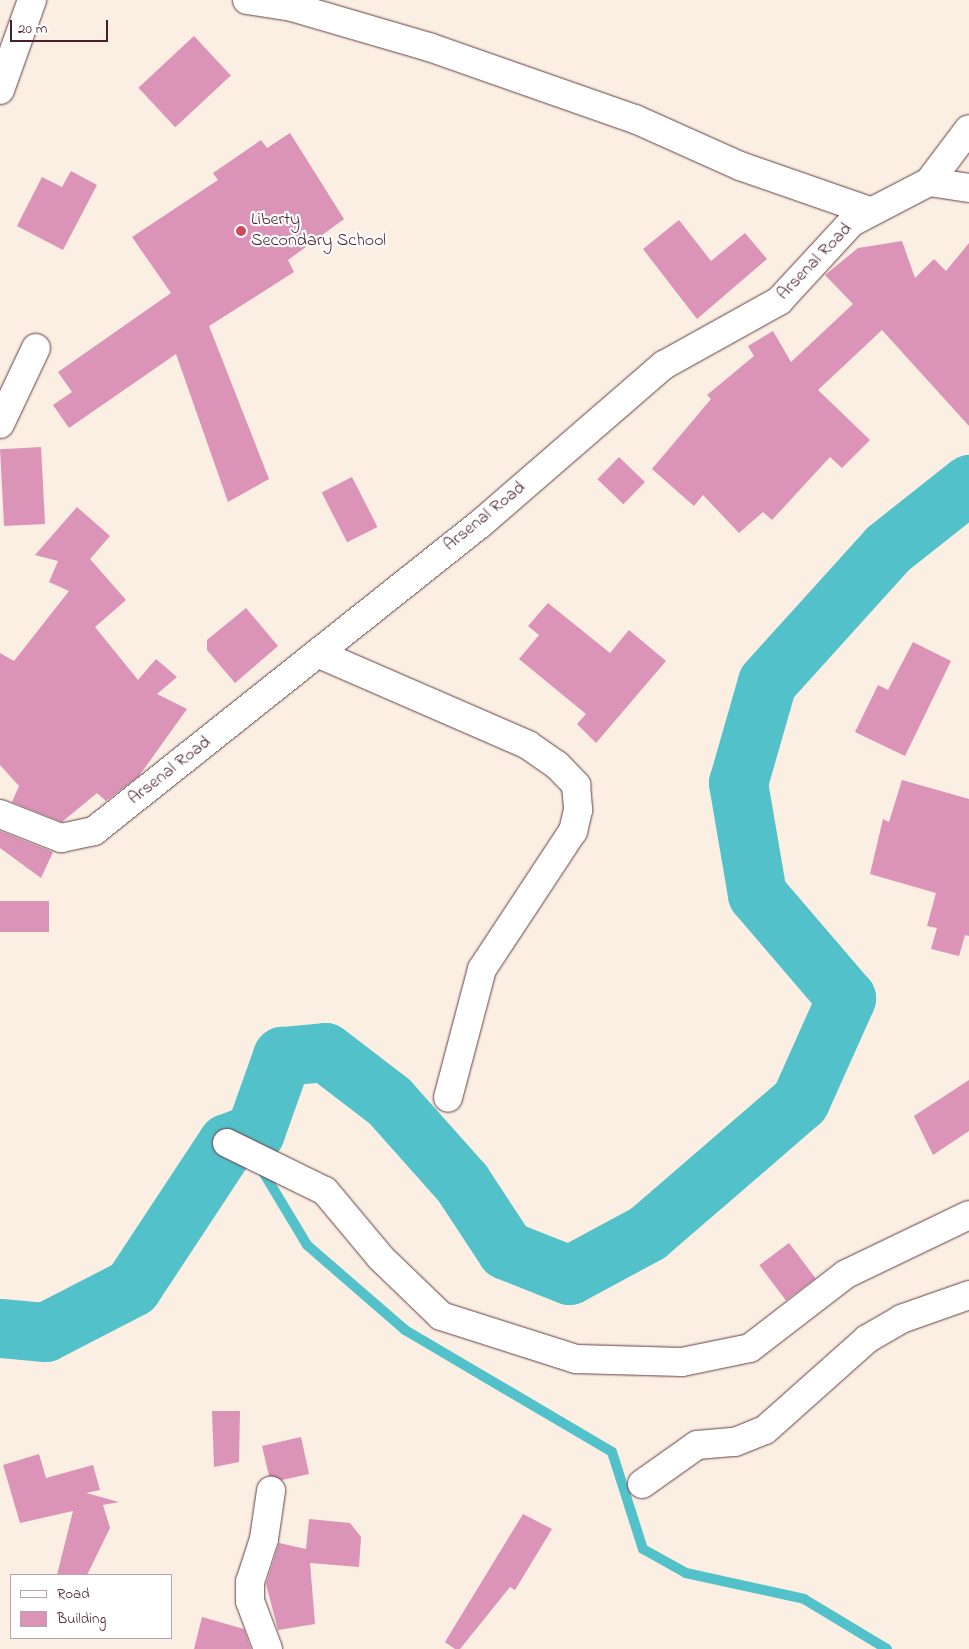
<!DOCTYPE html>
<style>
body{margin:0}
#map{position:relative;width:969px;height:1649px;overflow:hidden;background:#faefe2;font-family:"Indie Flower",sans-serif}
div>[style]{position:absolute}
.stream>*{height:10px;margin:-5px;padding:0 5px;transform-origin:5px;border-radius:5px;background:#53c1ca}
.river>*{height:59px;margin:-29.5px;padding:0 29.5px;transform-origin:29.5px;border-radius:29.5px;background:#53c1ca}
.building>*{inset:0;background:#db93b7;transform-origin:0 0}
.roads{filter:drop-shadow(0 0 1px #643e46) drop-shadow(0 0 1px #643e46)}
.minor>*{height:28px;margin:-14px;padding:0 14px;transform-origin:14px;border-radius:14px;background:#fff}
.dots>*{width:14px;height:14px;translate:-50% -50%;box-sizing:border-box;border:2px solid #fff;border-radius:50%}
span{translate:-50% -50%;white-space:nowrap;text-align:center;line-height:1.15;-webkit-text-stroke:4.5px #fff;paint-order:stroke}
.poi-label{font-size:18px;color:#4a1f2b}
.left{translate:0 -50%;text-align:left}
.street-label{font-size:18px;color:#4a1f2b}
.legend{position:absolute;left:10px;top:1574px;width:162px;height:65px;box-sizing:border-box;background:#fff;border:1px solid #b7a5aa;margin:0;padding:6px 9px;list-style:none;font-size:15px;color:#4a1f2b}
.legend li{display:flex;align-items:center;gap:10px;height:25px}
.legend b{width:25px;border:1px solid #b7a5aa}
.scale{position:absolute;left:10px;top:20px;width:98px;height:22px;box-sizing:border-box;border:2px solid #4a1f2b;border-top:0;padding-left:6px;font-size:15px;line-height:18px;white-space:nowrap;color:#4a1f2b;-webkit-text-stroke:4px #fff;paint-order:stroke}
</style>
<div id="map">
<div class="stream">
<i style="left:255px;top:1132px;width:28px;rotate:88deg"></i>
<i style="left:256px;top:1160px;width:99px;rotate:59deg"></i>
<i style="left:307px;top:1245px;width:130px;rotate:40.9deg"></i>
<i style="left:405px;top:1330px;width:240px;rotate:30.5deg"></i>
<i style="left:612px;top:1452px;width:102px;rotate:72.3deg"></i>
<i style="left:643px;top:1549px;width:49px;rotate:29.2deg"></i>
<i style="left:686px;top:1573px;width:121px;rotate:12.4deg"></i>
<i style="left:804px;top:1599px;width:97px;rotate:31.1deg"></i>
</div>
<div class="river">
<i style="left:0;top:1328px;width:45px;rotate:5.1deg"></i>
<i style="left:45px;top:1332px;width:98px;rotate:-27.3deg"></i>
<i style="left:132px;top:1287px;width:173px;rotate:-56.6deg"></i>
<i style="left:227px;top:1143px;width:30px;rotate:-21deg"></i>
<i style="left:255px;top:1132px;width:81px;rotate:-70.4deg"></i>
<i style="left:282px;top:1056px;width:43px;rotate:-5.3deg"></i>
<i style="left:325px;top:1052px;width:81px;rotate:37.4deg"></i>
<i style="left:389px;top:1101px;width:110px;rotate:48.3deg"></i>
<i style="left:462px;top:1183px;width:80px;rotate:56.7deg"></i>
<i style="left:506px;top:1250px;width:68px;rotate:21.6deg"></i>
<i style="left:569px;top:1275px;width:89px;rotate:-28.3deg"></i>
<i style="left:647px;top:1233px;width:202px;rotate:-40.8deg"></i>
<i style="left:800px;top:1101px;width:113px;rotate:-65.9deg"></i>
<i style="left:846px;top:998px;width:137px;rotate:-130.6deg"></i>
<i style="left:757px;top:894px;width:113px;rotate:-99.7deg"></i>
<i style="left:738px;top:783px;width:105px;rotate:-74deg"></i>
<i style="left:767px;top:682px;width:179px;rotate:-47.9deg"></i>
<i style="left:887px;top:549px;width:105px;rotate:-38.4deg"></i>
</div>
<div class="building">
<i style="left:194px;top:36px;width:54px;height:76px;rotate:47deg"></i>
<i style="clip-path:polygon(290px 133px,344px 219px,288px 260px,294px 272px,209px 326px,269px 479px,228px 502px,176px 354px,69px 428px,53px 405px,72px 392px,58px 372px,171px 293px,132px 237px,218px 180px,213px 173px,261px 140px,267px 148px)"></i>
<i style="clip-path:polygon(71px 171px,97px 185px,63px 250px,17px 226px,42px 177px,62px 187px)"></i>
<i style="clip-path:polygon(679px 220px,711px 261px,745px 233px,767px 259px,697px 319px,643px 249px)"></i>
<i style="clip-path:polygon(902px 241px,915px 278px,934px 259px,946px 271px,969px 243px,969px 426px,882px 330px,818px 390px,870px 440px,842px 468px,830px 457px,772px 520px,763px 512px,739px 533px,703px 495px,694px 506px,652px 469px,711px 399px,707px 395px,754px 356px,748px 346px,773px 331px,791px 362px,853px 304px,825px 275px,858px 248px)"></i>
<i style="left:41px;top:447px;width:77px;height:41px;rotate:87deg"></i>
<i style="left:619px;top:457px;width:36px;height:31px;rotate:44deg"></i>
<i style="left:352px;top:477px;width:56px;height:34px;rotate:63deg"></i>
<i style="clip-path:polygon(77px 507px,110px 536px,90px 559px,126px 600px,95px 627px,138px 680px,156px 659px,177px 677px,157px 694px,187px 709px,139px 776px,106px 801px,97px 793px,62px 822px,12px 802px,19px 786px,0 765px,0 653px,14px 661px,69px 591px,49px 582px,58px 561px,35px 555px)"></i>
<i style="clip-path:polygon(548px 603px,610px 653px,629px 630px,666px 661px,596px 743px,577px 724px,586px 714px,519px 659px,539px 635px,528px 626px)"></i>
<i style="clip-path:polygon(246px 608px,278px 646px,235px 683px,207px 650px,207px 640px)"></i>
<i style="clip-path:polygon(913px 642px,951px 661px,905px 756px,855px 732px,878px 685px,888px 690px)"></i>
<i style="clip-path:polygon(902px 780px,969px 799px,969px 936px,965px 935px,959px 956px,931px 949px,937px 928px,927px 926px,936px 893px,870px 874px,883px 819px,889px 822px)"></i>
<i style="clip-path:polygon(0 831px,53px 852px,41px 878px,0 848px)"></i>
<i style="left:0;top:901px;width:49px;height:31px"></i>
<i style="clip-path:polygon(969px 1080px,969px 1131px,933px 1155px,914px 1116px)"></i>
<i style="left:789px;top:1243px;width:44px;height:37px;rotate:53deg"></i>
<i style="clip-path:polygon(212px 1411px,240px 1411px,239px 1462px,214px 1467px)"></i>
<i style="clip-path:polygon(301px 1437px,309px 1474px,282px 1480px,269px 1476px,262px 1446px)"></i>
<i style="clip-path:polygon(39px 1454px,46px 1478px,93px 1465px,100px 1490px,86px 1493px,119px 1502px,103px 1505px,110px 1528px,87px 1575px,57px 1575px,73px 1511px,20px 1523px,3px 1465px)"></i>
<i style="clip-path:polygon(523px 1514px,552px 1529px,515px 1590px,510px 1587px,460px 1649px,455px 1649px,445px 1642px)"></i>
<i style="clip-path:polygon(309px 1519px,350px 1523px,361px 1537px,359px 1567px,310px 1563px,315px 1624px,278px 1630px,266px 1584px,279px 1543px,306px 1549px)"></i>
<i style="clip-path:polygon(202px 1617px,244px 1629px,251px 1649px,194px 1649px)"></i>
</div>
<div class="roads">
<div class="minor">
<i style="left:247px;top:0;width:46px;rotate:8.8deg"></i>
<i style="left:292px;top:7px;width:143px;rotate:16.3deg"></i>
<i style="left:429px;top:47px;width:218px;rotate:19.3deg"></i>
<i style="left:635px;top:119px;width:115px;rotate:24.1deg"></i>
<i style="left:740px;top:166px;width:137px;rotate:19.2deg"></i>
<i style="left:0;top:90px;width:96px;rotate:-70.4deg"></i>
<i style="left:929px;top:182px;width:66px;rotate:-53deg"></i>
<i style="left:0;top:424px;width:84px;rotate:-64.7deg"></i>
<i style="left:319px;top:654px;width:228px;rotate:23.5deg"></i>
<i style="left:528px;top:745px;width:35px;rotate:35deg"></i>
<i style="left:557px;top:765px;width:28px;rotate:46deg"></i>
<i style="left:576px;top:785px;width:25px;rotate:85deg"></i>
<i style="left:578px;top:810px;width:22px;rotate:103deg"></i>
<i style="left:573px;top:831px;width:165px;rotate:123.4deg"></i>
<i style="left:482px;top:969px;width:133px;rotate:104.8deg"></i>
<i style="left:0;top:814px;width:66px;rotate:21.5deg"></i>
<i style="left:61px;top:838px;width:34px;rotate:-12deg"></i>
<i style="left:94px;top:831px;width:492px;rotate:-38.5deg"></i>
<i style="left:479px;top:525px;width:245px;rotate:-40.9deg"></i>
<i style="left:664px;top:365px;width:132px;rotate:-29.1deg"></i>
<i style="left:779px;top:301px;width:108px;rotate:-47.3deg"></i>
<i style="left:852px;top:222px;width:87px;rotate:-27.5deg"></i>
<i style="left:929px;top:182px;width:40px;rotate:8.5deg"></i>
<i style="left:227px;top:1143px;width:109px;rotate:26.1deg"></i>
<i style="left:325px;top:1191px;width:87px;rotate:50.1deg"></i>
<i style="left:381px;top:1258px;width:83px;rotate:44deg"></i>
<i style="left:441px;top:1316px;width:142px;rotate:17.7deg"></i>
<i style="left:576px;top:1359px;width:106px;rotate:1.6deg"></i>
<i style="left:682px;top:1362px;width:69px;rotate:-11.6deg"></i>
<i style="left:750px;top:1348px;width:121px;rotate:-37.6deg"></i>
<i style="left:846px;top:1274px;width:136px;rotate:-25.6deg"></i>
<i style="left:642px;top:1484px;width:67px;rotate:-35.3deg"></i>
<i style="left:697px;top:1445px;width:38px;rotate:-5deg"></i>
<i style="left:735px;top:1442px;width:32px;rotate:-22deg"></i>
<i style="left:765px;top:1430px;width:137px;rotate:-41.7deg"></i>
<i style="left:867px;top:1339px;width:39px;rotate:-30deg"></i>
<i style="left:901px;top:1319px;width:72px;rotate:-19.4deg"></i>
<i style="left:268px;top:1649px;width:51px;rotate:-110.6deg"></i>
<i style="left:250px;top:1601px;width:19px;rotate:-90deg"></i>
<i style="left:250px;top:1582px;width:45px;rotate:-72deg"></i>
<i style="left:264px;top:1539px;width:49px;rotate:-81.7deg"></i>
</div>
</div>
<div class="dots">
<i style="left:241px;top:231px;background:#d1495b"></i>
</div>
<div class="poi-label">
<span class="left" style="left:251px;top:231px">Liberty<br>Secondary School</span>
</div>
<div class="street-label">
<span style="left:815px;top:262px;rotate:-46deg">Arsenal Road</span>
<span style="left:485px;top:517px;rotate:-39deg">Arsenal Road</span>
<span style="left:170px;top:771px;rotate:-38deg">Arsenal Road</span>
</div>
<ul class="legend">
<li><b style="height:6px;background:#fff"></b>Road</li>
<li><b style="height:14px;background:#db93b7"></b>Building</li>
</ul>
<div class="scale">20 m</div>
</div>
